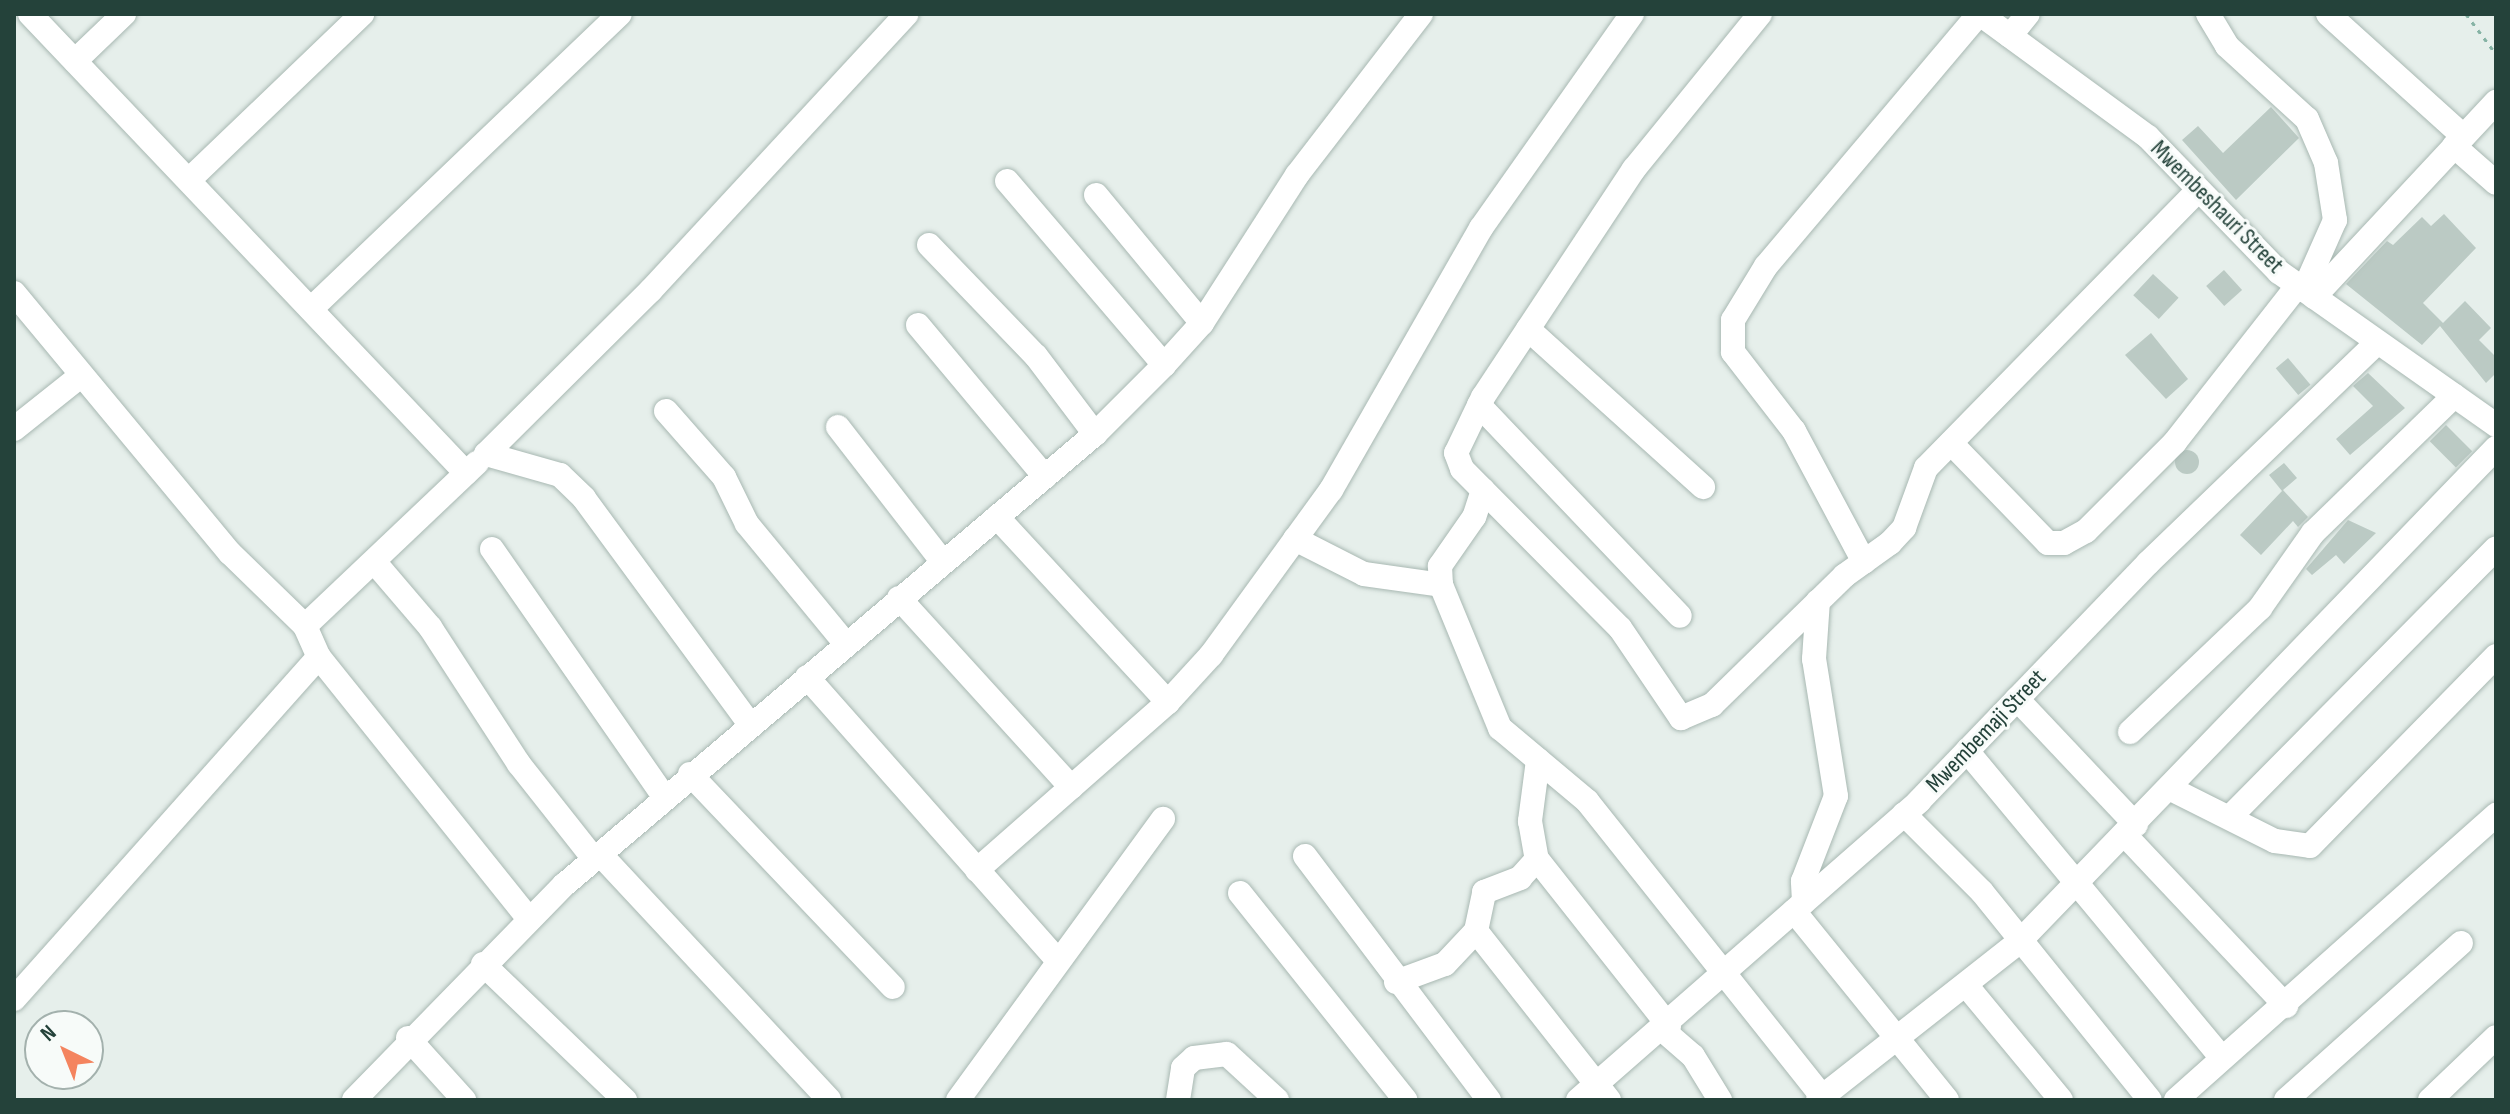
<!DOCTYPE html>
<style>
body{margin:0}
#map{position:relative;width:2510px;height:1114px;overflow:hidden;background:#e6efeb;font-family:"Sofia Sans Condensed",sans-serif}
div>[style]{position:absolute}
.building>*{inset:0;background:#bbcac4;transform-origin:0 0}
.round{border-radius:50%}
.path>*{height:3px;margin-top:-1.5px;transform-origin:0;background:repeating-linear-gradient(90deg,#86b3a5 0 4px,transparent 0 10px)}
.roads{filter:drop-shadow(0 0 2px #a8b8b2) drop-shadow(0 0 2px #a8b8b2)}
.minor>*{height:24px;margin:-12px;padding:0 12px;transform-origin:12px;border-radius:12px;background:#fff}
span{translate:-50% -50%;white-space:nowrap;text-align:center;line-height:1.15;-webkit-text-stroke:6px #f7fbf9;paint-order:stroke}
.street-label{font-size:24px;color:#24423a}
.frame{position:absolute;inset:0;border:16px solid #24423a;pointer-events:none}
.north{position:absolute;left:24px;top:1010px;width:80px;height:80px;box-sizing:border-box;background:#f7fbf9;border:2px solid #a3b1ad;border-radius:50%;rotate:317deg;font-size:22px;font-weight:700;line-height:32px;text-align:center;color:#24423a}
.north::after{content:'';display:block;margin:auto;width:28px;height:36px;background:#f4845f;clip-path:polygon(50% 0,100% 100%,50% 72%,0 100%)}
</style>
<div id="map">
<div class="building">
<i style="clip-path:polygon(2271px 107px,2299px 138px,2236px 200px,2182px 140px,2198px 126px,2223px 153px)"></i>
<i style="clip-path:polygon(2444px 214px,2476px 248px,2423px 303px,2443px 323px,2465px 301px,2491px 328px,2479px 340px,2496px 357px,2496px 373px,2486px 383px,2440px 326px,2422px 345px,2346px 284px,2387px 241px,2393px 245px,2422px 217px,2431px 226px)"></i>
<i style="left:2224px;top:270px;width:27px;height:24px;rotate:48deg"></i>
<i style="left:2153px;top:274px;width:35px;height:29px;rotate:43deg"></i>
<i style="clip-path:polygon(2151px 333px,2188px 379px,2166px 399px,2125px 355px)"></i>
<i style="left:2288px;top:358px;width:35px;height:16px;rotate:50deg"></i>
<i style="clip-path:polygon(2368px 373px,2405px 408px,2350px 455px,2336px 439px,2373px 406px,2353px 386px)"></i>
<i style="left:2446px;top:425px;width:37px;height:23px;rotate:45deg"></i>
<i class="round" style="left:2175px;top:450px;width:24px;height:24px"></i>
<i style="clip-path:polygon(2284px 463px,2297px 478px,2283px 490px,2308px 517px,2298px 527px,2293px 521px,2261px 555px,2240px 535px,2282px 491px,2269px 475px)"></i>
<i style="clip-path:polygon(2348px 520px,2376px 533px,2344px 564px,2336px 555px,2312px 575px,2306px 569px)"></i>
</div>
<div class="path">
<i style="left:2466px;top:14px;width:50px;rotate:53.1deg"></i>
</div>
<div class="roads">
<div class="minor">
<i style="left:30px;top:14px;width:633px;rotate:46.47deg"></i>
<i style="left:1760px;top:14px;width:200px;rotate:129.1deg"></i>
<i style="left:1634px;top:169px;width:273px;rotate:123.5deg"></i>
<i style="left:1483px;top:397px;width:62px;rotate:115.7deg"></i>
<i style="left:1456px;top:453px;width:17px;rotate:69deg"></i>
<i style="left:1462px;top:469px;width:224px;rotate:45.2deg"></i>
<i style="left:1620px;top:628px;width:109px;rotate:55.9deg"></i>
<i style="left:1681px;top:718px;width:34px;rotate:-23deg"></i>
<i style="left:1712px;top:705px;width:185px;rotate:-44.3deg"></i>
<i style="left:1844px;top:576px;width:57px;rotate:-35.7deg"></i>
<i style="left:1890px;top:543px;width:21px;rotate:-47deg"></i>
<i style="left:1904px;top:528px;width:64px;rotate:-69.9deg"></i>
<i style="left:1926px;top:468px;width:388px;rotate:-45.6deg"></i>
<i style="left:1980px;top:14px;width:208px;rotate:36.2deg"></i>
<i style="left:2148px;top:137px;width:188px;rotate:45.9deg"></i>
<i style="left:2279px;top:272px;width:266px;rotate:35.2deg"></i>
<i style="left:2208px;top:14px;width:37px;rotate:59deg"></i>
<i style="left:2227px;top:46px;width:108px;rotate:42.4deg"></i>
<i style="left:2307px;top:119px;width:48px;rotate:66.6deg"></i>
<i style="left:2326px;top:163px;width:58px;rotate:81deg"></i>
<i style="left:2335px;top:220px;width:77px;rotate:113.9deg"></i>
<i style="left:2328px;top:14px;width:182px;rotate:42.1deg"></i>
<i style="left:2010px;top:36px;width:28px;rotate:-51deg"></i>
<i style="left:75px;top:61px;width:68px;rotate:-43.8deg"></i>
<i style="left:2454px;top:146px;width:56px;rotate:41.4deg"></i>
<i style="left:189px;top:180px;width:240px;rotate:-43.8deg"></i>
<i style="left:1007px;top:181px;width:242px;rotate:49.5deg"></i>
<i style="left:1096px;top:195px;width:166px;rotate:50.4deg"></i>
<i style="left:929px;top:245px;width:154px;rotate:46.1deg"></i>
<i style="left:1036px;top:356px;width:98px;rotate:52.9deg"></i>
<i style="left:14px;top:293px;width:338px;rotate:50.3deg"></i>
<i style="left:230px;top:553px;width:105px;rotate:44.2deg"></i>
<i style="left:305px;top:626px;width:34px;rotate:66deg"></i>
<i style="left:319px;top:657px;width:336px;rotate:51.3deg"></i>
<i style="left:2314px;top:297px;width:267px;rotate:-47deg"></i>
<i style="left:311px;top:309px;width:427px;rotate:-43.7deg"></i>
<i style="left:918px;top:325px;width:198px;rotate:50.1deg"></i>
<i style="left:1528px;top:329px;width:236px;rotate:42.1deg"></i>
<i style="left:1479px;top:405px;width:291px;rotate:46.4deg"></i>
<i style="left:666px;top:411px;width:88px;rotate:48.7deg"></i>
<i style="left:724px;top:477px;width:52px;rotate:63.9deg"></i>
<i style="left:747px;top:524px;width:156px;rotate:50.5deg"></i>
<i style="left:838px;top:427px;width:168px;rotate:52.2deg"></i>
<i style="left:14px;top:429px;width:82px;rotate:-38.6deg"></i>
<i style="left:1951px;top:443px;width:139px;rotate:45.9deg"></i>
<i style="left:2048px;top:543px;width:16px"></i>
<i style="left:2064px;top:543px;width:25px;rotate:-29deg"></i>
<i style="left:2086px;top:531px;width:126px;rotate:-45deg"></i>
<i style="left:2175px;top:442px;width:199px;rotate:-51.9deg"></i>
<i style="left:1483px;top:490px;width:28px;rotate:108deg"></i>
<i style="left:1474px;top:517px;width:60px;rotate:124.8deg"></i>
<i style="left:1440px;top:566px;width:19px;rotate:87deg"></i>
<i style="left:1441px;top:585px;width:155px;rotate:67.6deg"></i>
<i style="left:1500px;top:728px;width:114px;rotate:40deg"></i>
<i style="left:1587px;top:801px;width:377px;rotate:51.5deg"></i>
<i style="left:997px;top:517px;width:252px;rotate:47.3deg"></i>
<i style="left:1295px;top:539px;width:77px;rotate:26.9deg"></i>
<i style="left:1364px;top:574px;width:78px;rotate:8.1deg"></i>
<i style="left:492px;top:549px;width:303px;rotate:55.2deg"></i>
<i style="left:1864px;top:562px;width:149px;rotate:-118.1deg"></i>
<i style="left:1794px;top:431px;width:100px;rotate:-127.7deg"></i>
<i style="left:1733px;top:352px;width:32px;rotate:-90deg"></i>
<i style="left:1733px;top:320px;width:63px;rotate:-58.6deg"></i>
<i style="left:1766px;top:266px;width:330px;rotate:-49.8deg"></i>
<i style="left:377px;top:565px;width:82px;rotate:49.5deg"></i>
<i style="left:430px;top:627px;width:163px;rotate:57deg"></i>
<i style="left:519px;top:764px;width:121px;rotate:51.7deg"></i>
<i style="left:899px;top:598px;width:256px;rotate:47.7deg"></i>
<i style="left:305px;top:626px;width:237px;rotate:-43.5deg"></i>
<i style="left:807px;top:677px;width:378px;rotate:48.5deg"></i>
<i style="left:2017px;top:699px;width:173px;rotate:46.6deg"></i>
<i style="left:749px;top:723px;width:279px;rotate:-126.3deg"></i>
<i style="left:584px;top:498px;width:33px;rotate:-136deg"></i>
<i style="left:560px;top:475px;width:77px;rotate:-164.2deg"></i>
<i style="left:486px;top:454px;width:233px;rotate:-44.8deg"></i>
<i style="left:651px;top:290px;width:376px;rotate:-47.2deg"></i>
<i style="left:2130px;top:732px;width:180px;rotate:-43.6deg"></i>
<i style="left:2260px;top:608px;width:92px;rotate:-54.8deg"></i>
<i style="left:2313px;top:533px;width:197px;rotate:-44.2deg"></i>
<i style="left:1967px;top:751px;width:399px;rotate:50.3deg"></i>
<i style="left:1538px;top:760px;width:62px;rotate:97.5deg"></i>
<i style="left:1530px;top:821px;width:39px;rotate:80deg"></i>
<i style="left:1537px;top:859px;width:213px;rotate:51.7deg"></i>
<i style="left:690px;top:774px;width:294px;rotate:46.4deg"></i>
<i style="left:2171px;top:789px;width:116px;rotate:26.6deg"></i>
<i style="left:2275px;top:841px;width:35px;rotate:8deg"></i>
<i style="left:2310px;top:846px;width:266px;rotate:-45.6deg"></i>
<i style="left:1904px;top:814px;width:110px;rotate:45deg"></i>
<i style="left:1982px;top:892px;width:267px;rotate:51.1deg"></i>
<i style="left:2232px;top:815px;width:375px;rotate:-45.3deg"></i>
<i style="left:2125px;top:835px;width:235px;rotate:46.7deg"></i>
<i style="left:600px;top:854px;width:336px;rotate:47deg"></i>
<i style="left:1305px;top:856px;width:306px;rotate:53deg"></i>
<i style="left:977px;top:870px;width:254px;rotate:-41.3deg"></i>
<i style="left:1168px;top:702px;width:64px;rotate:-47.5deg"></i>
<i style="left:1211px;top:655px;width:204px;rotate:-54deg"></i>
<i style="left:1331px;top:490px;width:302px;rotate:-60.2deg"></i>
<i style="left:1481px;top:228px;width:262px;rotate:-54.8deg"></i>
<i style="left:1240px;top:893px;width:265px;rotate:51.4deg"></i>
<i style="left:1804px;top:902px;width:21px;rotate:-93deg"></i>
<i style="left:1803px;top:881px;width:91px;rotate:-68.8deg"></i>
<i style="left:1836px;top:796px;width:139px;rotate:-99.1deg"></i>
<i style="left:1814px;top:659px;width:58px;rotate:-86.1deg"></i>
<i style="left:1794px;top:911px;width:243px;rotate:51deg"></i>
<i style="left:1476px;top:931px;width:215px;rotate:51.8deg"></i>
<i style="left:483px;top:964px;width:197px;rotate:43.8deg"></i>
<i style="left:1396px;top:982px;width:52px;rotate:-20.2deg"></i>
<i style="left:1445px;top:964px;width:45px;rotate:-46.8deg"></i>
<i style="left:1476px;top:931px;width:40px;rotate:-78deg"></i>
<i style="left:1484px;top:892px;width:39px;rotate:-21deg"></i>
<i style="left:1520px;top:878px;width:25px;rotate:-48deg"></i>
<i style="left:1966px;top:985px;width:149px;rotate:50.4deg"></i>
<i style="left:14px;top:999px;width:458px;rotate:-48.3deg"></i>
<i style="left:1664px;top:1031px;width:38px;rotate:41deg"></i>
<i style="left:1693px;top:1056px;width:52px;rotate:58.5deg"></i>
<i style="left:408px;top:1038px;width:84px;rotate:47.9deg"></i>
<i style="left:354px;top:1100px;width:301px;rotate:-45.7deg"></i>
<i style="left:564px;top:885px;width:697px;rotate:-40.34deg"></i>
<i style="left:1095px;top:434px;width:98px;rotate:-45deg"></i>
<i style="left:1164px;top:365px;width:57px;rotate:-47.9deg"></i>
<i style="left:1202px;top:323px;width:176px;rotate:-57.3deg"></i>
<i style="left:1297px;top:175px;width:203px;rotate:-52.4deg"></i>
<i style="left:958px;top:1100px;width:348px;rotate:-53.9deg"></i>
<i style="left:1178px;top:1100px;width:32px;rotate:-81deg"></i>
<i style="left:1183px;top:1068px;width:15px;rotate:-42deg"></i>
<i style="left:1194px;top:1058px;width:33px;rotate:-7deg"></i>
<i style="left:1227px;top:1054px;width:68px;rotate:42.6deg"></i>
<i style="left:1578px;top:1100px;width:454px;rotate:-41.2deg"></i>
<i style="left:1919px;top:801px;width:330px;rotate:-46.1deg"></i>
<i style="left:2148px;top:563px;width:318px;rotate:-43.9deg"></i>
<i style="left:1818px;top:1100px;width:258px;rotate:-38.2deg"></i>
<i style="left:2021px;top:940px;width:684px;rotate:-46.01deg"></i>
<i style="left:2176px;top:1100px;width:429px;rotate:-41.7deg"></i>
<i style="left:2286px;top:1100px;width:235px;rotate:-41.9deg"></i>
<i style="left:2430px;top:1100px;width:91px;rotate:-43.7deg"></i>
</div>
</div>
<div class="street-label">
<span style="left:2217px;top:207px;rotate:45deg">Mwembeshauri Street</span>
<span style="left:1986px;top:731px;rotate:-46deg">Mwembemaji Street</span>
</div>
<div class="frame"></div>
<div class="north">N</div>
</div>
